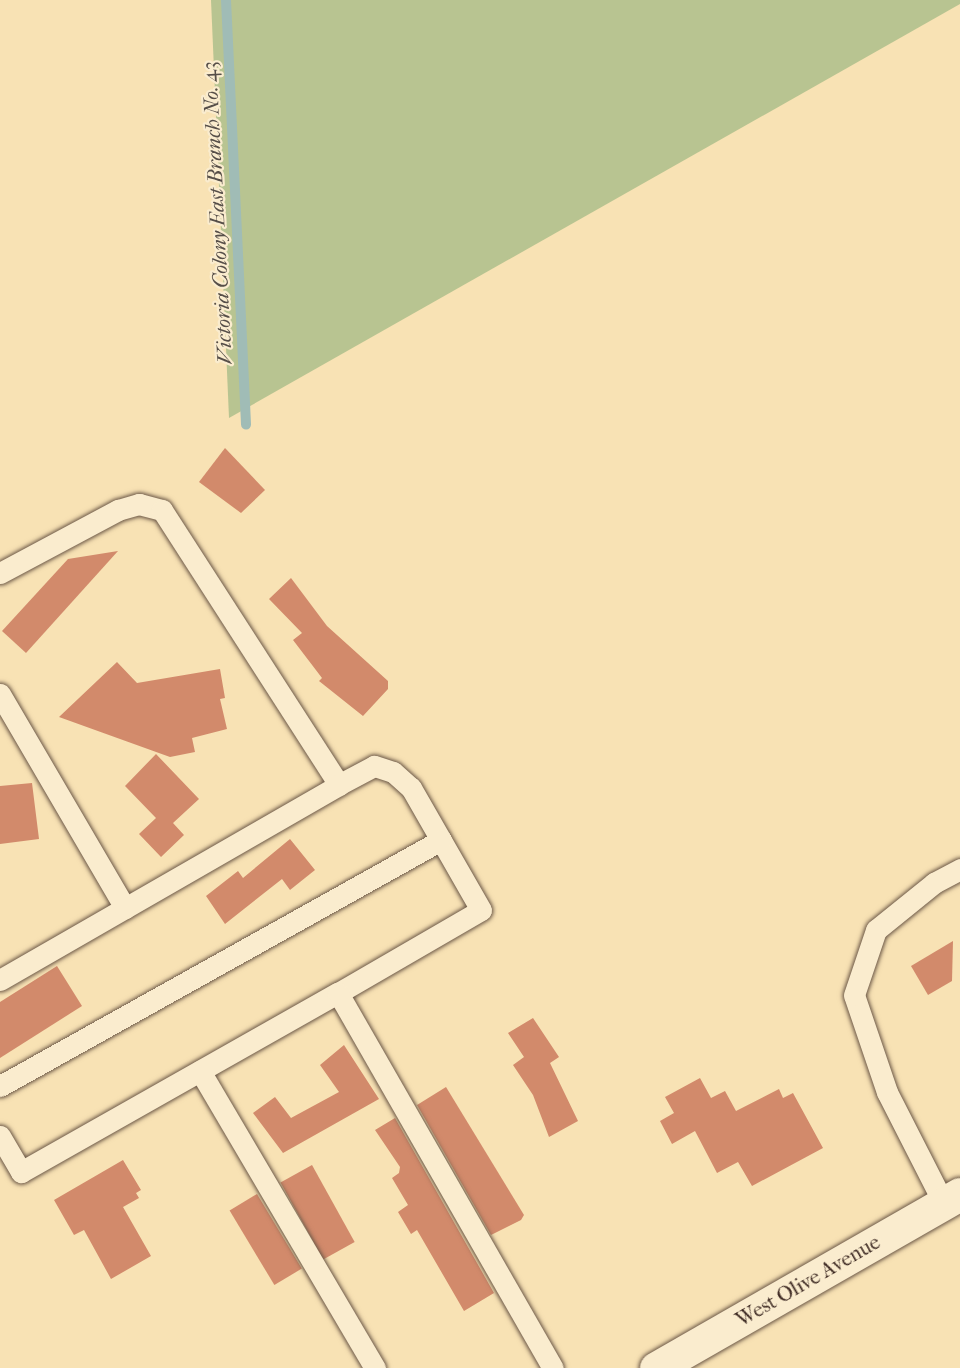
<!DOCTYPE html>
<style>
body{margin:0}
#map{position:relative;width:960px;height:1368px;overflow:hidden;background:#f8e2b4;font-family:"IM FELL French Canon",serif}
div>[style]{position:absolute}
.green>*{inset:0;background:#b8c491}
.stream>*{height:10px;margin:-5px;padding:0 5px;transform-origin:5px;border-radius:5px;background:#a0bcb6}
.building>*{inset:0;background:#d28a6b;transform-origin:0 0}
.roads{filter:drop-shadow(0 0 2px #6c5847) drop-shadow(0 0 2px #6c5847)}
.service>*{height:21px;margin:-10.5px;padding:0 10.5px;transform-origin:10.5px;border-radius:10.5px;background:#faecce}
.secondary>*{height:33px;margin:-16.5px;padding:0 16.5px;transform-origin:16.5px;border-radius:16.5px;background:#faecce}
span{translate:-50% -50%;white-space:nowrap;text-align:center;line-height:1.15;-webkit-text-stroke:4.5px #faecce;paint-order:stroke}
.street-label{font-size:20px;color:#3e2a23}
.water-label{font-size:21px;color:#564e48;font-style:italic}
</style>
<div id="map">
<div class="green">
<i style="clip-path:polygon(211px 0,960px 0,960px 4px,229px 418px)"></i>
</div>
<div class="stream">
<i style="left:226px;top:0;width:425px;rotate:87.3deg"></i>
</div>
<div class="building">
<i style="clip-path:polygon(225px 448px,265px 490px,241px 513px,199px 482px)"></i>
<i style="clip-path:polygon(118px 551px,26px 653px,2px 631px,68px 559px)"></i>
<i style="clip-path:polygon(291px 578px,327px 626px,388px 681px,388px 689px,363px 716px,319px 681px,322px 678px,293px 640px,302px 633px,269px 599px)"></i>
<i style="clip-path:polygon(117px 662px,137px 683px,220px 669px,225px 698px,220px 699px,227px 729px,192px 738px,195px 752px,170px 757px,59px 717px)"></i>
<i style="clip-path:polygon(156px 754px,199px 799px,173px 823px,184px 835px,161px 857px,139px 834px,156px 818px,125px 786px)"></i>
<i style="clip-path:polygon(32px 783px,39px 839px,0 844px,0 786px)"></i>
<i style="clip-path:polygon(290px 839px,315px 870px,290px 890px,282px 879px,225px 924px,206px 896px,238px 871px,243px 878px)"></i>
<i style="clip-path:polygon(953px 941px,952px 981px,928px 995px,911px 966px)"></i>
<i style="clip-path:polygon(57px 966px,82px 1006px,0 1058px,0 1002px)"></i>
<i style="clip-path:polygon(533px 1018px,559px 1057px,550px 1063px,578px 1121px,549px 1137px,533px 1095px,513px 1065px,524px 1057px,508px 1033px)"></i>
<i style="clip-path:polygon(344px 1045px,379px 1099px,283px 1153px,253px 1113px,275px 1097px,291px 1118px,339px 1092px,320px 1065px)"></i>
<i style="clip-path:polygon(700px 1078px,711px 1098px,725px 1091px,736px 1111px,779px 1089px,783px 1098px,793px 1093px,823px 1148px,752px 1186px,738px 1162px,717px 1173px,695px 1131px,672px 1144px,660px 1121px,674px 1113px,665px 1097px)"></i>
<i style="clip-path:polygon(446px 1087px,524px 1215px,521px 1220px,491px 1235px,417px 1105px)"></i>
<i style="clip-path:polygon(395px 1118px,494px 1293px,464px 1311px,417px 1230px,411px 1234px,398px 1212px,408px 1205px,392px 1178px,399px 1173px,400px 1167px,375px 1130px)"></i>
<i style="clip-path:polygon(123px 1160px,141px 1190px,136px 1193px,139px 1198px,123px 1207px,151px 1256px,111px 1279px,84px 1230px,74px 1235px,54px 1200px)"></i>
<i style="left:312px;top:1165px;width:88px;height:36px;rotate:61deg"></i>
<i style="left:257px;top:1194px;width:87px;height:32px;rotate:59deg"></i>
</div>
<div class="roads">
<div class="service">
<i style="left:0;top:573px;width:134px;rotate:-28.1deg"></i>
<i style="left:118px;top:510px;width:22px;rotate:-16deg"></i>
<i style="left:139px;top:504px;width:24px;rotate:15deg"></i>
<i style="left:162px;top:510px;width:327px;rotate:57.2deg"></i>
<i style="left:339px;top:785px;width:391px;rotate:150.1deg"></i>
<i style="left:0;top:694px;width:248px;rotate:59.7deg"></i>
<i style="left:338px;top:993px;width:165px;rotate:-30.1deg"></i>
<i style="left:481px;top:910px;width:141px;rotate:-119.8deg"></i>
<i style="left:411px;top:788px;width:24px;rotate:-138deg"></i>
<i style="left:393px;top:772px;width:20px;rotate:-162deg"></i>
<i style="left:374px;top:766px;width:40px;rotate:152deg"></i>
<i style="left:200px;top:1071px;width:345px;rotate:59.5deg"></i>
<i style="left:0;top:1086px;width:505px;rotate:-29.15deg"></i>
<i style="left:0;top:1136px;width:42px;rotate:59.7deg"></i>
<i style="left:21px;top:1172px;width:364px;rotate:-29.5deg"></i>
<i style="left:338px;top:993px;width:432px;rotate:60.2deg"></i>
<i style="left:944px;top:1204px;width:126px;rotate:-117deg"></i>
<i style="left:887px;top:1092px;width:102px;rotate:-108.8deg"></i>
<i style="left:854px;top:995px;width:69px;rotate:-71.3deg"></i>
<i style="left:876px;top:930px;width:75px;rotate:-39deg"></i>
<i style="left:934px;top:883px;width:30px;rotate:-28deg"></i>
</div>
<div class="secondary">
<i style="left:656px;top:1368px;width:350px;rotate:-29.8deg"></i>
</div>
</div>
<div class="street-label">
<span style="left:808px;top:1281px;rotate:-30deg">West Olive Avenue</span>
</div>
<div class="water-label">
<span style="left:217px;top:213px;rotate:-93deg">Victoria Colony East Branch No. 43</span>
</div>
</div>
